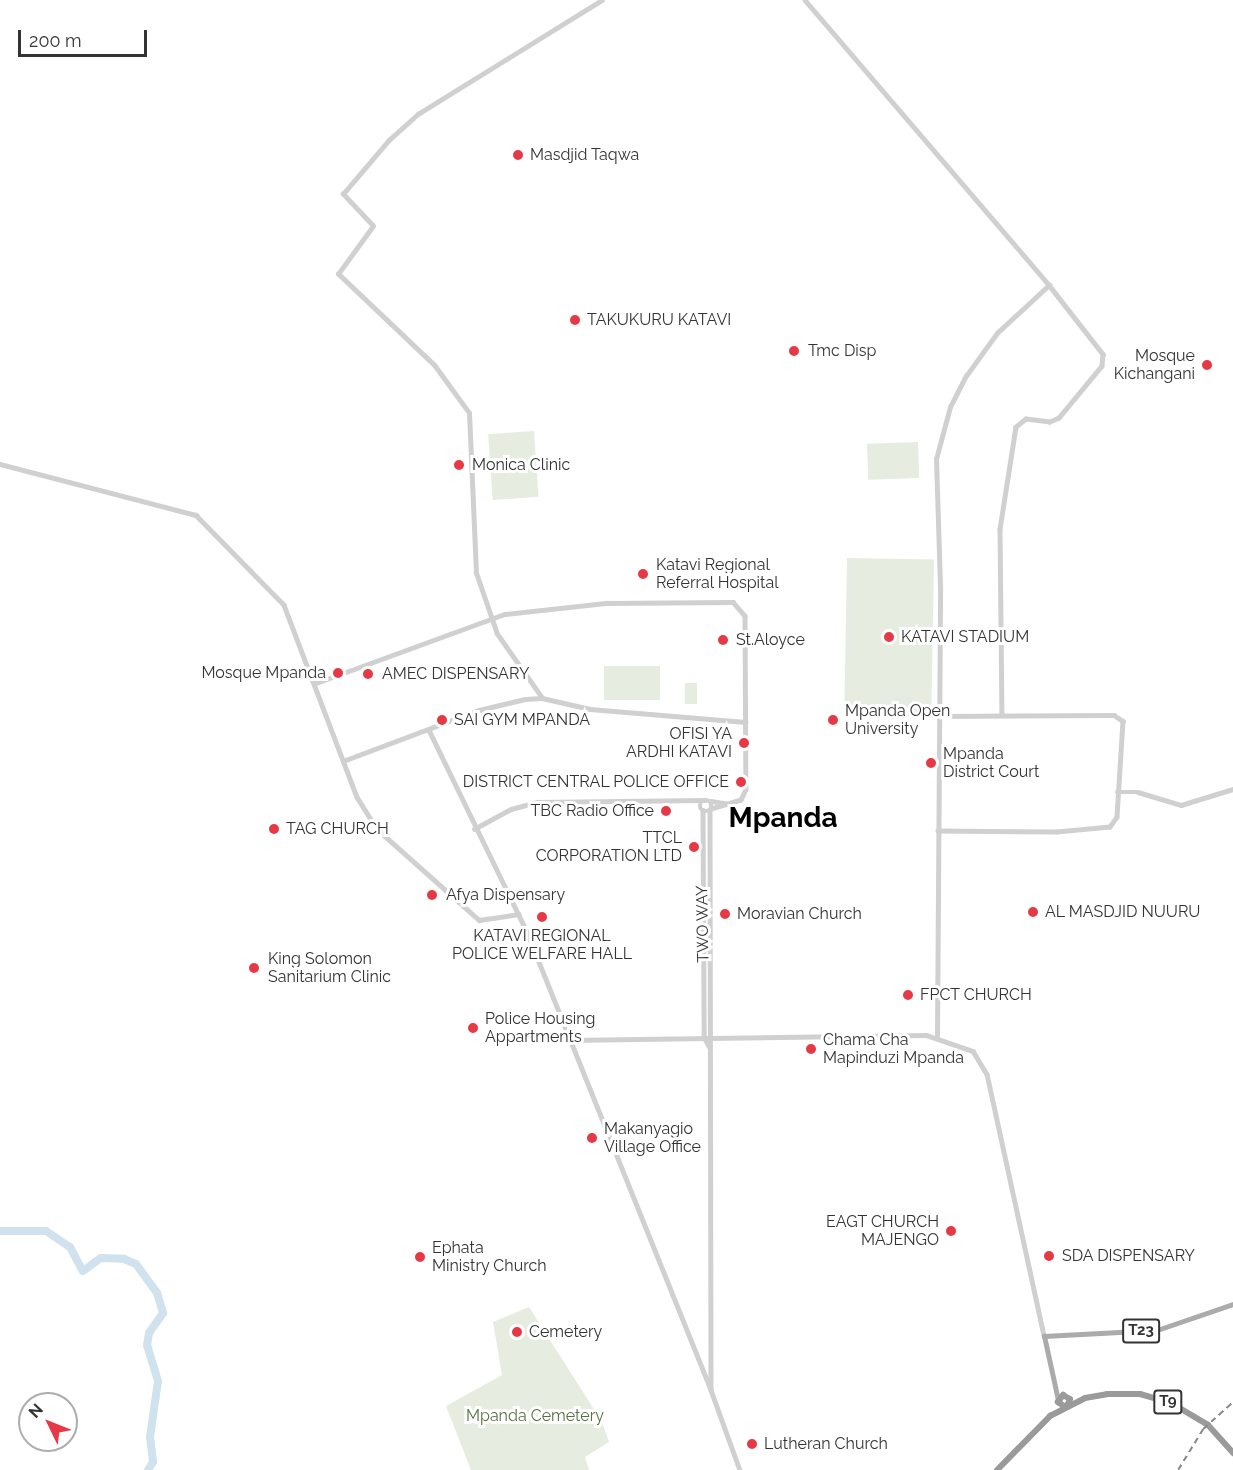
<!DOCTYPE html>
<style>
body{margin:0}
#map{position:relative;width:1233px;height:1470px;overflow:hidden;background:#fff;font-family:Raleway,sans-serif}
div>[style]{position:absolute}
.green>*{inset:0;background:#e6ecdf;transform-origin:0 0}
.river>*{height:8px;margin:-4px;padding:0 4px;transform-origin:4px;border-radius:4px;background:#cfe2ee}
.minor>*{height:4.5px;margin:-2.25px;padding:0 2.25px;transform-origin:2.25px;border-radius:2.25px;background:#d0d0d0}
.minor>.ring{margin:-2.25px;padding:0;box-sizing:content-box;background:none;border:4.5px solid #d0d0d0;border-radius:50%}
.major>*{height:5px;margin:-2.5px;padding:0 2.5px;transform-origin:2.5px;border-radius:2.5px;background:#ababab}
.highway>*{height:6px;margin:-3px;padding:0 3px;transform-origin:3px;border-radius:3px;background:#9a9a9a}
.rail>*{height:1.5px;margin-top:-0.75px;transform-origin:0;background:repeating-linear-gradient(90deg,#888 0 6px,transparent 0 10.5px)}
.dots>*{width:16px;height:16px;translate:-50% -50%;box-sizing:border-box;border:3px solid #fff;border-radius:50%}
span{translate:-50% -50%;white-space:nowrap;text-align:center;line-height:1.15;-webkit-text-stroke:6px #fff;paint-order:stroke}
.shield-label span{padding:2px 4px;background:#fff;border:2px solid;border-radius:4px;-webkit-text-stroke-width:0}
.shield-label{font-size:15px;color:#333;font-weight:700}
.poi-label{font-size:16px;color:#333}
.left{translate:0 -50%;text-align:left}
.right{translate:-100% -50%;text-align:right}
.street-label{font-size:16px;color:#333}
.park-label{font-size:16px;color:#56703f}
.town-label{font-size:28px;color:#000;font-weight:700}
.north{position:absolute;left:18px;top:1392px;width:60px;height:60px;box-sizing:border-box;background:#fff;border:2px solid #adadad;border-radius:50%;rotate:313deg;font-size:16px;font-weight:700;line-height:24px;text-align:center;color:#333}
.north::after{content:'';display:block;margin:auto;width:21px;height:27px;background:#e63946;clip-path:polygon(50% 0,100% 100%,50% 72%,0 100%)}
.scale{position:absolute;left:18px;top:30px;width:129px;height:27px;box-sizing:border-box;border:3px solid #333;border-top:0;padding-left:8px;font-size:18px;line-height:21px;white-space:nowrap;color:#333;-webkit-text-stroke:4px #fff;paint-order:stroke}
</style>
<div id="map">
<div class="green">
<i style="left:534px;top:431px;width:66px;height:46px;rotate:86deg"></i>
<i style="left:918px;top:442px;width:36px;height:51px;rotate:88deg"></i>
<i style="left:847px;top:558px;width:87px;height:157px;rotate:1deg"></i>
<i style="left:604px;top:666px;width:56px;height:34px"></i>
<i style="left:685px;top:683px;width:12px;height:21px"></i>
<i style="clip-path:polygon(529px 1307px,602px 1422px,609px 1442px,585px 1457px,589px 1470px,471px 1470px,446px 1406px,502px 1375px,493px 1322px)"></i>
</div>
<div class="river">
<i style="left:0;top:1231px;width:46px"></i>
<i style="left:46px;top:1231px;width:29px;rotate:34deg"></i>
<i style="left:70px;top:1247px;width:27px;rotate:62deg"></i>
<i style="left:83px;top:1271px;width:22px;rotate:-36deg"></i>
<i style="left:101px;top:1258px;width:23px;rotate:2deg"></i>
<i style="left:124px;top:1259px;width:13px;rotate:23deg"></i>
<i style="left:136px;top:1264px;width:36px;rotate:54deg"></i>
<i style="left:157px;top:1293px;width:21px;rotate:73deg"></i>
<i style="left:163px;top:1313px;width:24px;rotate:125deg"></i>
<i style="left:149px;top:1333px;width:12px;rotate:99deg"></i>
<i style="left:147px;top:1345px;width:38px;rotate:73deg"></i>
<i style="left:158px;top:1381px;width:57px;rotate:98.1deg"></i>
<i style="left:150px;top:1437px;width:25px;rotate:83deg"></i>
<i style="left:153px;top:1462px;width:9px;rotate:122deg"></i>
</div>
<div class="minor">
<i style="left:805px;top:0;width:375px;rotate:49.4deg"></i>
<i style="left:1049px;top:285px;width:88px;rotate:52deg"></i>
<i style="left:1103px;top:354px;width:12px;rotate:95deg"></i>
<i style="left:1102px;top:366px;width:67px;rotate:129.6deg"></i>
<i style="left:1059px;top:418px;width:10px;rotate:156deg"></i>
<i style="left:1050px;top:422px;width:24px;rotate:-173deg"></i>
<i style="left:1026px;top:419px;width:13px;rotate:141deg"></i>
<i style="left:1016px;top:427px;width:103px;rotate:98.9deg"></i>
<i style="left:1000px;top:529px;width:186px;rotate:89.4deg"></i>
<i style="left:0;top:464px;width:203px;rotate:14.6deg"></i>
<i style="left:196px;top:515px;width:126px;rotate:45.6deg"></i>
<i style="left:284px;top:605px;width:205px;rotate:69.2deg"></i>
<i style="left:357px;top:797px;width:38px;rotate:58deg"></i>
<i style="left:377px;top:829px;width:137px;rotate:41.7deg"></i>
<i style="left:479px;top:920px;width:40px;rotate:-8.5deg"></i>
<i style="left:316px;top:683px;width:201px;rotate:-20.1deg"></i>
<i style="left:505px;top:614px;width:103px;rotate:-6.2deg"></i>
<i style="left:607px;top:603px;width:126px;rotate:-0.5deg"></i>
<i style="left:733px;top:602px;width:18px;rotate:49deg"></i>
<i style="left:745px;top:616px;width:173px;rotate:89.7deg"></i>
<i style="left:746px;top:789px;width:12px;rotate:114deg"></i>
<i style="left:741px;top:800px;width:31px;rotate:163deg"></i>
<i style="left:542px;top:698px;width:78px;rotate:-125.1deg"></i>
<i style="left:497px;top:634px;width:65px;rotate:-109deg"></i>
<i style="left:476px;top:573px;width:160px;rotate:-92.5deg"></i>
<i style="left:469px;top:413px;width:59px;rotate:-126.1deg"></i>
<i style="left:434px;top:365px;width:132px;rotate:-136.5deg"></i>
<i style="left:338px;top:274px;width:59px;rotate:-53.9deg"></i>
<i style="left:373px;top:226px;width:44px;rotate:-133.2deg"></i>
<i style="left:343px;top:194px;width:71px;rotate:-49.6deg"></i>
<i style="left:389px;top:140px;width:39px;rotate:-42deg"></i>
<i style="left:418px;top:114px;width:216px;rotate:-31.8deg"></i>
<i style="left:938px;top:716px;width:176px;rotate:-0.3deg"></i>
<i style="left:1114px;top:715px;width:11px;rotate:34deg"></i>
<i style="left:1123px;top:721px;width:96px;rotate:93.6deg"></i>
<i style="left:1117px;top:817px;width:12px;rotate:125deg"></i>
<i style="left:1110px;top:827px;width:53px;rotate:174.6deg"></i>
<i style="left:1057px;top:832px;width:119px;rotate:-179.5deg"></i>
<i style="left:429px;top:730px;width:225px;rotate:64.1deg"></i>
<i style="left:527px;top:932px;width:494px;rotate:68.1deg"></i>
<i style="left:343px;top:761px;width:145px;rotate:-20.6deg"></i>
<i style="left:479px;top:710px;width:47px;rotate:-13.4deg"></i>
<i style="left:525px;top:699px;width:17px;rotate:-3deg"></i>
<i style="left:542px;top:698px;width:49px;rotate:12.9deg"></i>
<i style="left:590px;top:709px;width:156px;rotate:4.8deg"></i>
<i style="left:1117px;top:792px;width:21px"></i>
<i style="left:1138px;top:792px;width:45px;rotate:16.8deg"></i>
<i style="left:1181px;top:805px;width:54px;rotate:-17.1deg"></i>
<i class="ring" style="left:700.5px;top:800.5px;width:6.5px;height:6.5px"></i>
<i style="left:711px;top:801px;width:18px;rotate:9deg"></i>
<i style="left:703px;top:810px;width:227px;rotate:89.7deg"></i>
<i style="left:704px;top:1037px;width:10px;rotate:61deg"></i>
<i style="left:710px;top:810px;width:580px;rotate:89.9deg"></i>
<i style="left:711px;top:1390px;width:85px;rotate:70.1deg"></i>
<i style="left:474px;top:829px;width:42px;rotate:-28.4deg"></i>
<i style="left:511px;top:809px;width:27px;rotate:-15deg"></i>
<i style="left:537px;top:802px;width:168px;rotate:-0.7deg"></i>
<i style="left:937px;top:1036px;width:450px;rotate:-89.6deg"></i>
<i style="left:940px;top:586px;width:127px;rotate:-91.8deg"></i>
<i style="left:936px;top:459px;width:54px;rotate:-74.9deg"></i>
<i style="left:950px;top:407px;width:35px;rotate:-63deg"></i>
<i style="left:966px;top:376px;width:53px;rotate:-54.2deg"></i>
<i style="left:997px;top:333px;width:71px;rotate:-42.7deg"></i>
<i style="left:568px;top:1040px;width:358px;rotate:-0.8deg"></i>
<i style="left:926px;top:1035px;width:50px;rotate:18.8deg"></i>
<i style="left:973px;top:1051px;width:27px;rotate:59deg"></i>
<i style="left:987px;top:1074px;width:268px;rotate:77.7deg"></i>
</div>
<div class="major">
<i style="left:1058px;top:1400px;width:66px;rotate:-102.3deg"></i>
<i style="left:1044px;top:1336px;width:113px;rotate:-3deg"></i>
<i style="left:1157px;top:1330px;width:80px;rotate:-18.9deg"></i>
</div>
<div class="highway">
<i style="left:1065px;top:1407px;width:9px;rotate:-144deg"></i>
<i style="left:1058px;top:1402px;width:9px;rotate:-54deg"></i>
<i style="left:1063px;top:1395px;width:8px;rotate:30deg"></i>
<i style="left:1070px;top:1399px;width:8px;rotate:113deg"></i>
<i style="left:997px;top:1470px;width:76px;rotate:-45.5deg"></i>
<i style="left:1050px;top:1416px;width:39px;rotate:-27deg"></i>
<i style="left:1085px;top:1398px;width:22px;rotate:-10deg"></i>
<i style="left:1107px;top:1394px;width:33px"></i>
<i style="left:1140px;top:1394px;width:32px;rotate:16deg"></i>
<i style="left:1171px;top:1403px;width:43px;rotate:30.7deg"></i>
<i style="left:1208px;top:1425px;width:38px;rotate:48deg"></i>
</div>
<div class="rail">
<i style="left:1178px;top:1470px;width:48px;rotate:-58.6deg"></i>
<i style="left:1203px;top:1429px;width:40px;rotate:-42deg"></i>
</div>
<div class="dots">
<i style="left:518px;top:155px;background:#e63946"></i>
<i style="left:575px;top:320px;background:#e63946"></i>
<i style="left:794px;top:351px;background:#e63946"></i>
<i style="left:1207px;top:365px;background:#e63946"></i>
<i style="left:459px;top:465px;background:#e63946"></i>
<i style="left:643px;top:574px;background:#e63946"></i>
<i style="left:889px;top:637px;background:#e63946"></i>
<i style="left:723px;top:640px;background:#e63946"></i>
<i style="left:338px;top:673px;background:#e63946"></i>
<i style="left:368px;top:674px;background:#e63946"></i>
<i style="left:442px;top:720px;background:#e63946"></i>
<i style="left:833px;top:720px;background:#e63946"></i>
<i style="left:744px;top:743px;background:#e63946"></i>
<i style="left:931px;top:763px;background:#e63946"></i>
<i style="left:741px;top:782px;background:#e63946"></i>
<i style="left:666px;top:811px;background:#e63946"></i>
<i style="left:274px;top:829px;background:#e63946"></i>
<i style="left:694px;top:847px;background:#e63946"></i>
<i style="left:432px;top:895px;background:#e63946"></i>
<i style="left:1033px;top:912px;background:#e63946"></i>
<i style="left:725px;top:914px;background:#e63946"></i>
<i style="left:542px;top:917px;background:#e63946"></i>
<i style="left:254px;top:968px;background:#e63946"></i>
<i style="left:908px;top:995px;background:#e63946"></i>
<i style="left:473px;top:1028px;background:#e63946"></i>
<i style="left:811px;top:1049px;background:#e63946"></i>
<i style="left:592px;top:1138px;background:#e63946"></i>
<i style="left:951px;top:1231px;background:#e63946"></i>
<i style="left:1049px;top:1256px;background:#e63946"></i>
<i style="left:420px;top:1257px;background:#e63946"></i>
<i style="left:517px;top:1332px;background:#e63946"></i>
<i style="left:752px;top:1444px;background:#e63946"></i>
</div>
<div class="shield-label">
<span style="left:1141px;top:1331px">T23</span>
<span style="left:1168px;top:1402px">T9</span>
</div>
<div class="poi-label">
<span class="left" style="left:530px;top:155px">Masdjid Taqwa</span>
<span class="left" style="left:587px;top:320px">TAKUKURU KATAVI</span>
<span class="left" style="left:808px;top:351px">Tmc Disp</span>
<span class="right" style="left:1195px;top:365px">Mosque<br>Kichangani</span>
<span class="left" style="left:472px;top:465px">Monica Clinic</span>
<span class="left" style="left:656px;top:574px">Katavi Regional<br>Referral Hospital</span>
<span class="left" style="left:901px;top:637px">KATAVI STADIUM</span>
<span class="left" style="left:736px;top:640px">St.Aloyce</span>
<span class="right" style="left:326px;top:673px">Mosque Mpanda</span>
<span class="left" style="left:382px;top:674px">AMEC DISPENSARY</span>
<span class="left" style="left:845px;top:720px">Mpanda Open<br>University</span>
<span class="left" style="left:454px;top:720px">SAI GYM MPANDA</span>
<span class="right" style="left:732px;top:743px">OFISI YA<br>ARDHI KATAVI</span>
<span class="left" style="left:943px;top:763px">Mpanda<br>District Court</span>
<span class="right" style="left:729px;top:782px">DISTRICT CENTRAL POLICE OFFICE</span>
<span class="right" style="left:654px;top:811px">TBC Radio Office</span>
<span class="left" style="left:286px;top:829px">TAG CHURCH</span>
<span class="right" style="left:682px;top:847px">TTCL<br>CORPORATION LTD</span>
<span class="left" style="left:446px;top:895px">Afya Dispensary</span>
<span class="left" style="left:1045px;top:912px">AL MASDJID NUURU</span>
<span class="left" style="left:737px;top:914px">Moravian Church</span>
<span style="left:542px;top:945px">KATAVI REGIONAL<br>POLICE WELFARE HALL</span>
<span class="left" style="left:268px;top:968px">King Solomon<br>Sanitarium Clinic</span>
<span class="left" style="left:920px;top:995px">FPCT CHURCH</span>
<span class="left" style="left:485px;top:1028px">Police Housing<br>Appartments</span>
<span class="left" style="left:823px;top:1049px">Chama Cha<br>Mapinduzi Mpanda</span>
<span class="left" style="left:604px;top:1138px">Makanyagio<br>Village Office</span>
<span class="right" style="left:939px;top:1231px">EAGT CHURCH<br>MAJENGO</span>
<span class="left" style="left:432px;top:1257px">Ephata<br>Ministry Church</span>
<span class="left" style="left:1062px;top:1256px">SDA DISPENSARY</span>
<span class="left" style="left:529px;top:1332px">Cemetery</span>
<span class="left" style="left:764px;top:1444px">Lutheran Church</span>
</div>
<div class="street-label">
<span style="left:703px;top:924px;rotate:-91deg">TWO WAY</span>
</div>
<div class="park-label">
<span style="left:535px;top:1416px">Mpanda Cemetery</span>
</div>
<div class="town-label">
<span style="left:783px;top:818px">Mpanda</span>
</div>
<div class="north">N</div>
<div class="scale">200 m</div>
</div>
